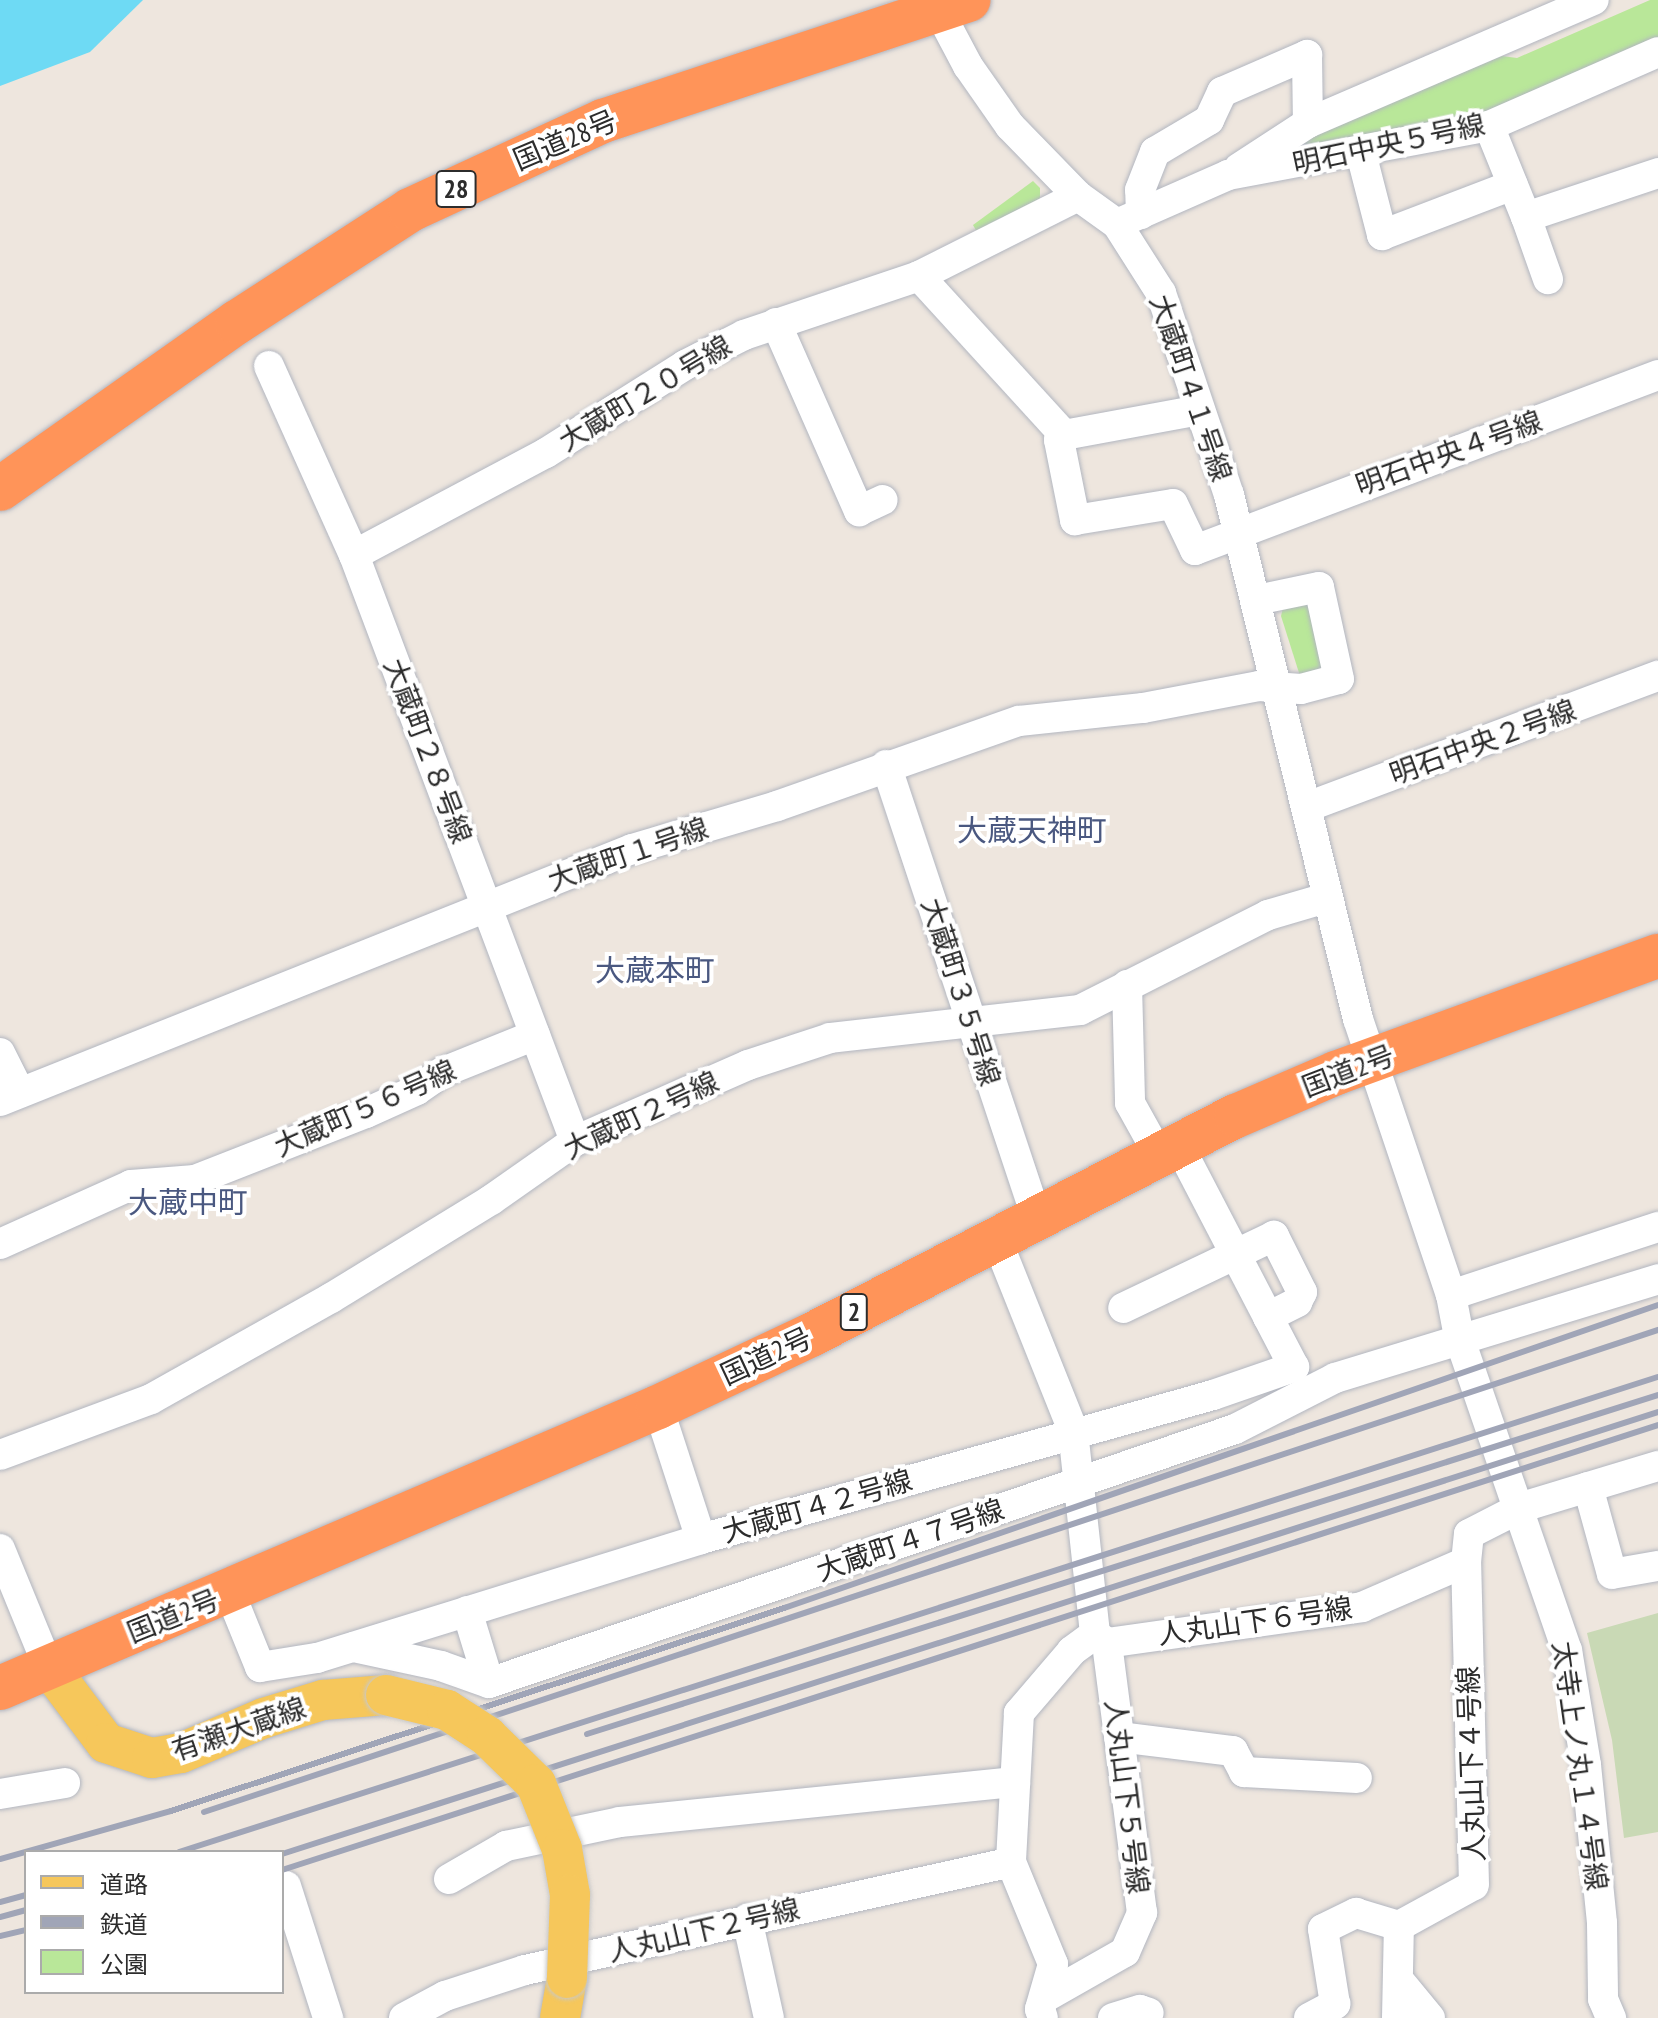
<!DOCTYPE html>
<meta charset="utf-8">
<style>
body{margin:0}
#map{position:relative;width:1658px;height:2018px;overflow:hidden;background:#eee6de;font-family:"PT Sans Narrow","Noto Sans JP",sans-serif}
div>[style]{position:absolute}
.green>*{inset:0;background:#b9e799}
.cemetery>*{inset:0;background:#c9d9b5}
.water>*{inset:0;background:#6edaf4}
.roads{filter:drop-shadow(0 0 2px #b2b6c0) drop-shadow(0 0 2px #b2b6c0)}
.minor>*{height:30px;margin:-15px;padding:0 15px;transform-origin:15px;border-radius:15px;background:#fff}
.major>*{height:40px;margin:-20px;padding:0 20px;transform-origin:20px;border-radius:20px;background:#f6c75b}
.highway>*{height:44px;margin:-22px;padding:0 22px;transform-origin:22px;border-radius:22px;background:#ff9459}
.rail>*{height:6px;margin:-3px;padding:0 3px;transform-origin:3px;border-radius:3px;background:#a0a5b7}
.bridges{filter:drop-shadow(0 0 2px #c8c8c8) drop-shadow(0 0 2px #c8c8c8)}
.major-bridge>*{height:40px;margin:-20px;padding:0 20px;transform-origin:20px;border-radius:20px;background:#f6c75b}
span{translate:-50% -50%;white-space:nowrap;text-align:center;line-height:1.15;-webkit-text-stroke:8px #fff;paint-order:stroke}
.shield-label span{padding:2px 6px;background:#fff;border:2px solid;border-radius:6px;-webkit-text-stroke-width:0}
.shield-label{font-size:26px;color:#2c2c2c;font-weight:700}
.street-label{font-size:28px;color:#2c2c2c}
.neighbourhood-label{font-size:30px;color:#4a5880}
.legend{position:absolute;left:24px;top:1850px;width:260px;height:144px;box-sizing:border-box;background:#fff;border:2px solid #ababab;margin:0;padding:10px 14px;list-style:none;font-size:24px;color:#2c2c2c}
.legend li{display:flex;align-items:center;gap:16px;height:40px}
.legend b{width:40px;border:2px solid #ababab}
</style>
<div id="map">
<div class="green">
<i style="clip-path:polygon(1650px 0,1658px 0,1658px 46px,1517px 108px,1441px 128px,1283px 147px,1502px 56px,1517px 58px)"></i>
<i style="clip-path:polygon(1033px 181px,1040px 188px,1040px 202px,978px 234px,973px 225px)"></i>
<i style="clip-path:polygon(1305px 603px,1311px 606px,1323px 670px,1300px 676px,1281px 616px,1283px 608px)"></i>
</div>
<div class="cemetery">
<i style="clip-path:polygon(1658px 1613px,1658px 1832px,1624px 1838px,1612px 1740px,1587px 1633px)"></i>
</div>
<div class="water">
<i style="clip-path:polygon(0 0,143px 0,90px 52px,0 86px)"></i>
</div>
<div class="roads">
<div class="minor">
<i style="left:933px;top:0;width:75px;rotate:62.1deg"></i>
<i style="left:968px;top:66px;width:73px;rotate:55deg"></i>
<i style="left:1010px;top:126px;width:98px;rotate:45.8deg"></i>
<i style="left:1078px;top:196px;width:48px;rotate:35.7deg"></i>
<i style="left:1117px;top:224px;width:82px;rotate:57.5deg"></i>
<i style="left:1161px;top:293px;width:213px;rotate:71.4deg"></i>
<i style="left:1229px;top:495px;width:540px;rotate:76.17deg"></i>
<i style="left:1358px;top:1019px;width:291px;rotate:71.4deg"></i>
<i style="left:1451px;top:1295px;width:43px;rotate:79.2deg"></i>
<i style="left:1459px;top:1337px;width:331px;rotate:71deg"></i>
<i style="left:1567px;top:1650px;width:117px;rotate:80.6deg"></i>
<i style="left:1586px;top:1765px;width:159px;rotate:84.2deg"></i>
<i style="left:1602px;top:1923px;width:76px;rotate:89.2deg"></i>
<i style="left:1603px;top:1999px;width:21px;rotate:67deg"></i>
<i style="left:1489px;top:126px;width:98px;rotate:67.9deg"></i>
<i style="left:1526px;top:217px;width:139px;rotate:-18.4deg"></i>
<i style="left:1361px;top:153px;width:85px;rotate:75.6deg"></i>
<i style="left:1382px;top:235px;width:140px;rotate:-20.9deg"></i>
<i style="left:1239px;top:168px;width:82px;rotate:-33.1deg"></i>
<i style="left:1308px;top:123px;width:311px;rotate:-23.3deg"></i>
<i style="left:1141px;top:214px;width:24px;rotate:-92deg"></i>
<i style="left:1140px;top:190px;width:41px;rotate:-68.5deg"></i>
<i style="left:1155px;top:152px;width:63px;rotate:-30.7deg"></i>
<i style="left:1209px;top:120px;width:31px;rotate:-65deg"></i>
<i style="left:1222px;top:92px;width:93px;rotate:-23.5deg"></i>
<i style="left:1307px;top:55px;width:68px;rotate:89.2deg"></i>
<i style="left:1526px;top:217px;width:66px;rotate:70.5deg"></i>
<i style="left:1117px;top:224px;width:121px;rotate:-23.8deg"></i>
<i style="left:1228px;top:175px;width:266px;rotate:-10.6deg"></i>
<i style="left:1489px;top:126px;width:184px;rotate:-23.6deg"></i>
<i style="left:919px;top:276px;width:215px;rotate:47.6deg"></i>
<i style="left:1064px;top:435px;width:138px;rotate:-10.4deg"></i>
<i style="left:776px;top:323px;width:206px;rotate:66.2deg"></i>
<i style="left:859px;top:511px;width:26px;rotate:-25deg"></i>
<i style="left:269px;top:366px;width:207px;rotate:65.8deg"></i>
<i style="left:354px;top:555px;width:626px;rotate:69.34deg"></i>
<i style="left:1064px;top:435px;width:7px;rotate:135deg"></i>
<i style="left:1059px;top:440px;width:82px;rotate:78.7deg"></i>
<i style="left:1075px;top:520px;width:99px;rotate:-9.3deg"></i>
<i style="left:1173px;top:504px;width:51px;rotate:64.4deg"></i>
<i style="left:1195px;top:550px;width:495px;rotate:-20.7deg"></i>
<i style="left:354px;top:555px;width:217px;rotate:-28deg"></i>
<i style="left:546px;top:453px;width:165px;rotate:-32.3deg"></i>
<i style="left:685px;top:365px;width:66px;rotate:-27deg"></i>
<i style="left:744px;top:335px;width:185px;rotate:-18.6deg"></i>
<i style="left:919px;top:276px;width:178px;rotate:-26.7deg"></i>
<i style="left:886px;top:765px;width:478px;rotate:71.6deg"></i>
<i style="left:1307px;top:807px;width:375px;rotate:-20.5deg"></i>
<i style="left:1127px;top:985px;width:118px;rotate:88.5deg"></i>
<i style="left:1130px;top:1103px;width:60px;rotate:60.9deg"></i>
<i style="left:0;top:1053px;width:42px;rotate:63.4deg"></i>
<i style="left:0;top:1101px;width:680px;rotate:-21.74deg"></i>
<i style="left:632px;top:849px;width:151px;rotate:-16.5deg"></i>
<i style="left:777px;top:806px;width:256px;rotate:-19.4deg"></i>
<i style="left:1019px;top:721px;width:125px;rotate:-6deg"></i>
<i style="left:1143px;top:708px;width:118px;rotate:-10.7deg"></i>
<i style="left:1259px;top:686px;width:42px;rotate:4.1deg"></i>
<i style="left:1301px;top:689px;width:39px;rotate:-15deg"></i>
<i style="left:1339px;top:679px;width:94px;rotate:-102.3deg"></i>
<i style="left:1319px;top:587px;width:63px;rotate:168.2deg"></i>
<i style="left:1178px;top:1144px;width:195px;rotate:62.5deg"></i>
<i style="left:996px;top:1238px;width:208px;rotate:68.2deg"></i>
<i style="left:1073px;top:1431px;width:204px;rotate:83.8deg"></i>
<i style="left:1095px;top:1634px;width:29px;rotate:144deg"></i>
<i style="left:1072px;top:1651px;width:82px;rotate:130.5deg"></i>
<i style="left:1019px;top:1713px;width:149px;rotate:93.1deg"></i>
<i style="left:1011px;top:1862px;width:110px;rotate:67.6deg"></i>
<i style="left:1053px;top:1964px;width:47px;rotate:106.1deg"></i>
<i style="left:1040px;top:2009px;width:9px;rotate:72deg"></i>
<i style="left:0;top:1244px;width:144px;rotate:-24.2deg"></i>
<i style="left:131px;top:1185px;width:64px;rotate:-4.5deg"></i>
<i style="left:195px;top:1180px;width:184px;rotate:-21.4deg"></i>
<i style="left:366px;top:1113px;width:56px;rotate:-24.3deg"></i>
<i style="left:417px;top:1090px;width:32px;rotate:-35deg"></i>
<i style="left:443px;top:1072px;width:99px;rotate:-21.9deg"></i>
<i style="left:1451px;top:1295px;width:218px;rotate:-18.2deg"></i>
<i style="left:658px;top:1407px;width:139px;rotate:72deg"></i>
<i style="left:0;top:1455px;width:161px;rotate:-20.3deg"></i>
<i style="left:151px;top:1399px;width:206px;rotate:-29.3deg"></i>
<i style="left:331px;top:1298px;width:188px;rotate:-31.5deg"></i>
<i style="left:491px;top:1200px;width:103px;rotate:-35.1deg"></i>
<i style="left:575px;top:1141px;width:189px;rotate:-23.7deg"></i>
<i style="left:748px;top:1065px;width:86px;rotate:-18.2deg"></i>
<i style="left:830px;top:1038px;width:252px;rotate:-6.4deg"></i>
<i style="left:1080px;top:1010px;width:211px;rotate:-26.8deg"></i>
<i style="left:1268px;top:915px;width:60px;rotate:-16.3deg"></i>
<i style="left:1588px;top:1487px;width:90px;rotate:74.6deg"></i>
<i style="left:1612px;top:1574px;width:47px;rotate:-9.9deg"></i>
<i style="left:0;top:1549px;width:126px;rotate:67.7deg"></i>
<i style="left:230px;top:1593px;width:80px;rotate:67.9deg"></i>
<i style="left:260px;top:1667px;width:58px;rotate:-9deg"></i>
<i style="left:317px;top:1658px;width:402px;rotate:-17.2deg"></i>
<i style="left:701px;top:1539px;width:532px;rotate:-15.71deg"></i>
<i style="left:1213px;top:1395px;width:86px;rotate:-19.1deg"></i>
<i style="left:1294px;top:1367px;width:56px;rotate:-117.5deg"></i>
<i style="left:1268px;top:1317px;width:33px;rotate:-27deg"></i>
<i style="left:1297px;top:1302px;width:11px;rotate:-63deg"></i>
<i style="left:1302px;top:1292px;width:63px;rotate:-116.6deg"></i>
<i style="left:1274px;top:1236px;width:167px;rotate:154.5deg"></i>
<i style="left:467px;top:1611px;width:75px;rotate:73deg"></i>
<i style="left:1095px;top:1634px;width:15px;rotate:37deg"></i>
<i style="left:1107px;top:1643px;width:258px;rotate:-8deg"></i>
<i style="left:1362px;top:1607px;width:113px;rotate:-23.4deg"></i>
<i style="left:1466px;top:1562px;width:28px;rotate:-84deg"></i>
<i style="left:1469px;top:1534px;width:59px;rotate:-27deg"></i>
<i style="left:1522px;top:1507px;width:142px;rotate:-16.8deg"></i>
<i style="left:354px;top:1647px;width:89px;rotate:12.3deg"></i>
<i style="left:441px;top:1666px;width:51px;rotate:19.5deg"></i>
<i style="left:489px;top:1683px;width:788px;rotate:-18.8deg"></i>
<i style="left:1235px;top:1429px;width:112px;rotate:-27deg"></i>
<i style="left:1335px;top:1378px;width:338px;rotate:-17deg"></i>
<i style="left:1119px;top:1737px;width:115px;rotate:7deg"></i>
<i style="left:1233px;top:1751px;width:24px;rotate:62deg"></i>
<i style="left:1244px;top:1772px;width:113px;rotate:3deg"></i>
<i style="left:0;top:1794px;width:66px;rotate:-9.6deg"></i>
<i style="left:449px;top:1879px;width:66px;rotate:-30.1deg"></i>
<i style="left:506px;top:1846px;width:116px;rotate:-11.9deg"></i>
<i style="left:620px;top:1822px;width:397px;rotate:-5.8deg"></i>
<i style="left:286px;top:1886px;width:139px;rotate:72.3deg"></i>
<i style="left:747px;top:1919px;width:101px;rotate:77.5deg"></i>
<i style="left:1402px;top:1984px;width:44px;rotate:50.5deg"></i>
<i style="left:1044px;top:1998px;width:93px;rotate:-29.6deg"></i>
<i style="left:1125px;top:1952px;width:43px;rotate:-66.4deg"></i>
<i style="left:1142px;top:1913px;width:272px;rotate:-97.4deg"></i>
<i style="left:404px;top:2018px;width:47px;rotate:-28.2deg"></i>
<i style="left:445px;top:1996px;width:84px;rotate:-18deg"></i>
<i style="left:525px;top:1970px;width:498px;rotate:-12.5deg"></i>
<i style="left:1113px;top:2018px;width:28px;rotate:-17deg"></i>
<i style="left:1140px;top:2010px;width:9px;rotate:18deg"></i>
<i style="left:1309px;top:2018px;width:30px;rotate:-28deg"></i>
<i style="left:1335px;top:2004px;width:76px;rotate:-99.1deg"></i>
<i style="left:1323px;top:1929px;width:37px;rotate:-26deg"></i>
<i style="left:1356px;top:1913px;width:45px;rotate:16.8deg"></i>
<i style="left:1399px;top:1926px;width:85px;rotate:-28.7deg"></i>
<i style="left:1474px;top:1885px;width:323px;rotate:-91.4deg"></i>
<i style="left:1397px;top:2018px;width:92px;rotate:-88.8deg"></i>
</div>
<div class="major">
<i style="left:48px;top:1666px;width:96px;rotate:53deg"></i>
<i style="left:106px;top:1743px;width:48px;rotate:18.1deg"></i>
<i style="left:152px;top:1758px;width:29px;rotate:-10deg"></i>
<i style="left:181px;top:1753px;width:90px;rotate:-22.9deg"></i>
<i style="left:264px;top:1718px;width:62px;rotate:-17deg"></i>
<i style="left:323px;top:1700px;width:63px;rotate:-4.5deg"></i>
<i style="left:560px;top:2018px;width:41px;rotate:-80.1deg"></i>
</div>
<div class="highway">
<i style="left:0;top:489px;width:290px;rotate:-35.2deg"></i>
<i style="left:237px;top:322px;width:206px;rotate:-32.9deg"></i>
<i style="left:410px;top:210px;width:213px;rotate:-24.8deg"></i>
<i style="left:603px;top:121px;width:385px;rotate:-18.3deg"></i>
<i style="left:0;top:1688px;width:715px;rotate:-23.12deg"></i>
<i style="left:658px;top:1407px;width:169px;rotate:-25.2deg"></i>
<i style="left:811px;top:1335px;width:478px;rotate:-27.3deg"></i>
<i style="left:1236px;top:1116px;width:109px;rotate:-23.3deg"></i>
<i style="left:1336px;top:1073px;width:343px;rotate:-20deg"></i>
</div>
</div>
<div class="rail">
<i style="left:587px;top:1734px;width:1123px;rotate:-17.56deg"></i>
<i style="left:204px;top:1812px;width:1532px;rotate:-18.34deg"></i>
<i style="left:179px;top:1852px;width:1553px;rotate:-17.81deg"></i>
<i style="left:282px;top:1854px;width:1445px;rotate:-17.81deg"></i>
<i style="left:0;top:1859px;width:178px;rotate:-15.7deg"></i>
<i style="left:171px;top:1811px;width:646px;rotate:-18.32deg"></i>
<i style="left:784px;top:1608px;width:925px;rotate:-19.12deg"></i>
<i style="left:282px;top:1870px;width:1446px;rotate:-17.92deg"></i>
<i style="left:0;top:1902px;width:27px;rotate:-15deg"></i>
<i style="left:0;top:1917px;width:27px;rotate:-15deg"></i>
<i style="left:0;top:1936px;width:27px;rotate:-13deg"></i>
</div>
<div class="bridges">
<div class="major-bridge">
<i style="left:386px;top:1695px;width:63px;rotate:13.8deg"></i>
<i style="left:447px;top:1710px;width:48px;rotate:33deg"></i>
<i style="left:487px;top:1736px;width:69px;rotate:44.4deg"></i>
<i style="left:536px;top:1784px;width:70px;rotate:68.2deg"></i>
<i style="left:562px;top:1849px;width:47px;rotate:80.1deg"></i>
<i style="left:570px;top:1895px;width:83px;rotate:92.1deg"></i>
</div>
</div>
<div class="shield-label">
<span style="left:456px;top:189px">28</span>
<span style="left:854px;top:1312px">2</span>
</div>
<div class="street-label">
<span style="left:565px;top:140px;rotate:-23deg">国道28号</span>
<span style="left:1389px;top:144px;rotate:-12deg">明石中央５号線</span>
<span style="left:1191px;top:388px;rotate:71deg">大蔵町４１号線</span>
<span style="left:645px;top:393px;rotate:-31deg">大蔵町２０号線</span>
<span style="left:1449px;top:453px;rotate:-20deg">明石中央４号線</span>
<span style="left:1483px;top:742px;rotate:-20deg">明石中央２号線</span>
<span style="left:428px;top:751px;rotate:69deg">大蔵町２８号線</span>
<span style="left:628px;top:854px;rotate:-19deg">大蔵町１号線</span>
<span style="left:961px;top:992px;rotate:72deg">大蔵町３５号線</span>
<span style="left:1348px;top:1071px;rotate:-21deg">国道2号</span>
<span style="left:365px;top:1108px;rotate:-24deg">大蔵町５６号線</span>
<span style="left:641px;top:1115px;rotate:-25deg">大蔵町２号線</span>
<span style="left:766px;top:1356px;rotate:-25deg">国道2号</span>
<span style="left:817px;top:1506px;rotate:-16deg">大蔵町４２号線</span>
<span style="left:910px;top:1540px;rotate:-19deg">大蔵町４７号線</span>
<span style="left:173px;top:1616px;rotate:-22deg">国道2号</span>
<span style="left:1255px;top:1621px;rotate:-8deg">人丸山下６号線</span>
<span style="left:239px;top:1729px;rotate:-19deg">有瀬大蔵線</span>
<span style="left:1471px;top:1764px;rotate:-92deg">人丸山下４号線</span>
<span style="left:1580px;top:1766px;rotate:82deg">太寺上ノ丸１４号線</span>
<span style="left:1127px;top:1797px;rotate:83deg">人丸山下５号線</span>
<span style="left:704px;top:1930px;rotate:-13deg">人丸山下２号線</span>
</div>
<div class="neighbourhood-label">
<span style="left:1032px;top:830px">大蔵天神町</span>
<span style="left:655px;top:970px">大蔵本町</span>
<span style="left:188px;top:1202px">大蔵中町</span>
</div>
<ul class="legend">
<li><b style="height:10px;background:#f6c75b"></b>道路</li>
<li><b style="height:10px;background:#a0a5b7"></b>鉄道</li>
<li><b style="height:22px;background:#b9e799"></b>公園</li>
</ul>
</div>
